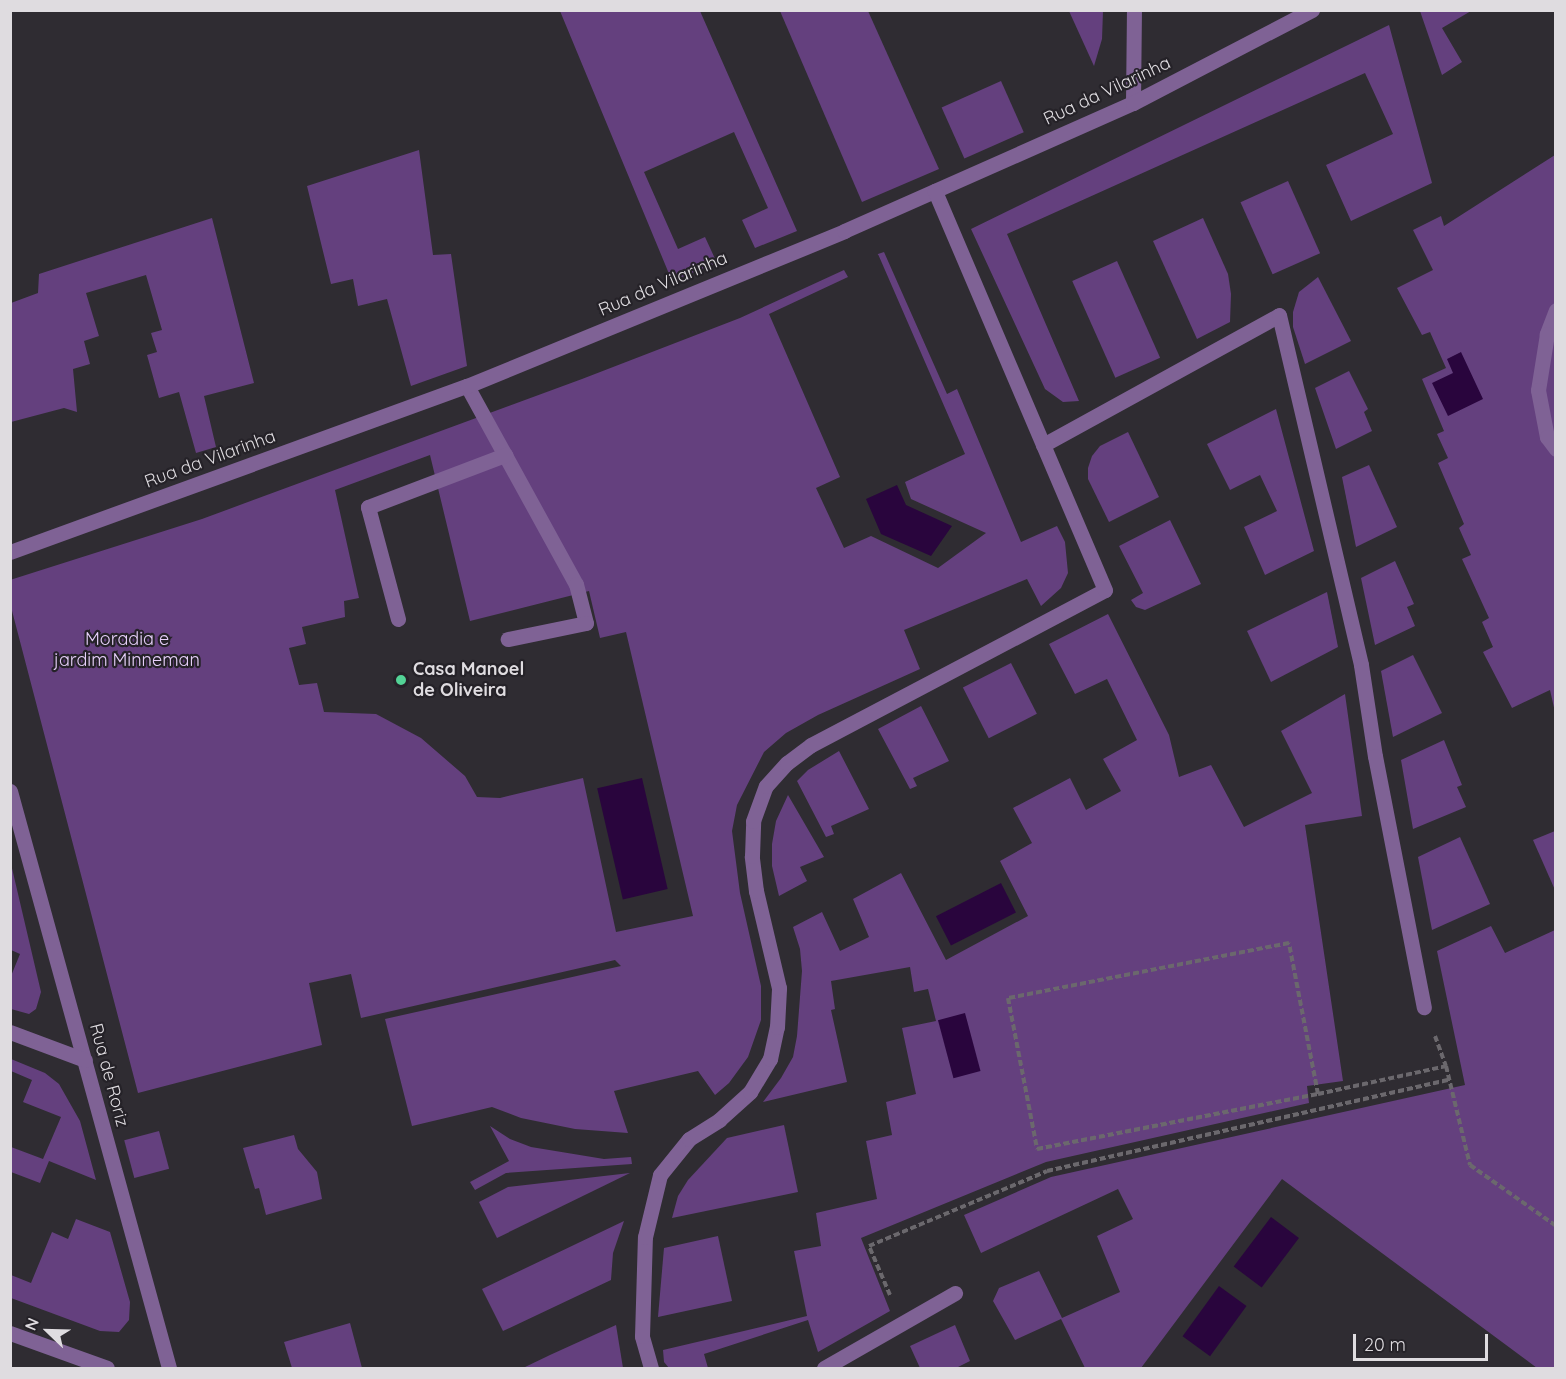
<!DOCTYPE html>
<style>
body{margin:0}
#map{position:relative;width:1566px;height:1379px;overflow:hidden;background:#2f2c32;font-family:Quicksand,sans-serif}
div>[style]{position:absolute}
.green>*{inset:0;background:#64407e;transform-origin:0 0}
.water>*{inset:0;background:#29053d;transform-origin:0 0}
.path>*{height:4px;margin-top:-2px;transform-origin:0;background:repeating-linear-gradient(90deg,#6b686d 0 6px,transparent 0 9px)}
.minor>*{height:15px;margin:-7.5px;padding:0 7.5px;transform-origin:7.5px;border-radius:7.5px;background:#7f6295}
.dots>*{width:16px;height:16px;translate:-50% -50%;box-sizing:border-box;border:3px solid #252228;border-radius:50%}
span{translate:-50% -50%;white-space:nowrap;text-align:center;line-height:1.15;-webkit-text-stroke:4.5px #252228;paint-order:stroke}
.street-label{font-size:18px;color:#dfdce0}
.park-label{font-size:18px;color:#e7d0fa}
.poi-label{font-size:18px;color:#dfdce0;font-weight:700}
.left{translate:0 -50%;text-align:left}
.frame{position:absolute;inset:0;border:12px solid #dfdce0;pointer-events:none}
.north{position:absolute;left:18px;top:1301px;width:60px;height:60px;-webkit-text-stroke:4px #252228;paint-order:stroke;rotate:293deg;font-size:16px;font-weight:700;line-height:24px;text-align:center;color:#dfdce0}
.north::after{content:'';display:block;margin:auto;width:21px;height:27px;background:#dfdce0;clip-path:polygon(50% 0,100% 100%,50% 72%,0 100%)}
.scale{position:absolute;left:1353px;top:1334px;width:135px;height:27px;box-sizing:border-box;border:3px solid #dfdce0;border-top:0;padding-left:8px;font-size:18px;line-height:21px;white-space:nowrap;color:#dfdce0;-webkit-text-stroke:4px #252228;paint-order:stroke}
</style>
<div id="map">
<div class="green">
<i style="clip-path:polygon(560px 11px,700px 11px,797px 231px,755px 248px,742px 220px,768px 208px,734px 132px,644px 172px,678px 249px,705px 237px,717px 263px,672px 281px)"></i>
<i style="clip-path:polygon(780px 11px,868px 11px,939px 169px,862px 202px)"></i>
<i style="clip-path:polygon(1069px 11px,1103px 11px,1102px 39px,1094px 66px)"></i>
<i style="clip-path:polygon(1420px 11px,1471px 11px,1442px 28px,1462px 62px,1442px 75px)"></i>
<i style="clip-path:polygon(1389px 25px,1432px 183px,1351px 221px,1326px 165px,1393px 134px,1365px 73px,1007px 234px,1079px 401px,1063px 402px,1045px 389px,971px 229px)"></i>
<i style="left:1001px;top:81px;width:56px;height:65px;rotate:66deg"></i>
<i style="clip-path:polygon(419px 150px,433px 255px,451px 254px,467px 366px,411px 386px,387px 299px,358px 306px,353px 279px,331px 284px,307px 186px)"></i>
<i style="clip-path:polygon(1555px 155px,1555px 712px,1550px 690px,1512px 708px,1483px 652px,1493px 647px,1482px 622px,1489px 618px,1462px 559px,1471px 555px,1459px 528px,1464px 524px,1438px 463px,1448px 458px,1437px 434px,1444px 431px,1422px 379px,1446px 368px,1430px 332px,1422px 335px,1397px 288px,1433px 270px,1413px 230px,1441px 216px,1444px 226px)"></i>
<i style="left:1288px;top:181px;width:79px;height:52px;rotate:66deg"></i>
<i style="clip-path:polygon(212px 218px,254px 383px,204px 396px,216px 447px,196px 453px,179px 392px,159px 398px,147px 355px,157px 352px,151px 333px,162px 330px,146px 275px,86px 293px,99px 336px,84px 341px,90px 364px,73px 369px,77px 412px,64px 408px,11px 422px,11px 303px,38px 293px,39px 274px)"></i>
<i style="clip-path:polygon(1203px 218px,1228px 274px,1231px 294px,1230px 322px,1197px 339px,1153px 241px)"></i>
<i style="clip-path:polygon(evenodd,884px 252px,947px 394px,957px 389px,1021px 542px,1057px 526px,1065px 542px,1068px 573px,1061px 588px,1041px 606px,1027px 579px,904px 630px,920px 669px,818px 715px,786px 733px,764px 752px,737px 805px,732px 831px,740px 893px,761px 986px,761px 1020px,748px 1057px,729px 1083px,715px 1095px,698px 1071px,614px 1091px,628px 1133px,575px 1129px,521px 1118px,492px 1107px,412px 1126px,385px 1019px,621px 966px,615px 960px,361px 1018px,351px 974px,309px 983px,322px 1045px,138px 1093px,11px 607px,10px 580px,202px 519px,582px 379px,740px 318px,844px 270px,848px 277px,769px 314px,840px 477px,816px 488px,844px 548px,871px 536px,938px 568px,986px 533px,911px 499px,905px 482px,965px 454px,878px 254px,884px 252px,430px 455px,470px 621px,589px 591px,600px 638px,626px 632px,693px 916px,616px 932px,583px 778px,500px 798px,477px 797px,465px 776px,421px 738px,376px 714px,324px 712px,317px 683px,299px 685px,289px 648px,306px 644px,302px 627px,345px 617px,344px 601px,359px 598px,335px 490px,430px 455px)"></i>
<i style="left:1117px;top:261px;width:106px;height:49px;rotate:66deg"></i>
<i style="clip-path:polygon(1318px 277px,1351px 341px,1305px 364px,1293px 327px,1293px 312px,1299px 292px)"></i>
<i style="clip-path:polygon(1349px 371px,1368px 409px,1364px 412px,1372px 431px,1336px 449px,1315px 388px)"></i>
<i style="clip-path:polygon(1276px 409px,1314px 551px,1265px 575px,1244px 527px,1277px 511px,1260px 475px,1230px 490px,1207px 444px)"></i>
<i style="clip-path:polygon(1128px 432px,1159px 497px,1109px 522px,1088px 479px,1088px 468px,1092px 456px,1100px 446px)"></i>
<i style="clip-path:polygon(1369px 465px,1397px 527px,1356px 547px,1342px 477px)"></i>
<i style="clip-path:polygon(1170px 520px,1201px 584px,1145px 610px,1136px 607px,1131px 600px,1143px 593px,1119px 546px)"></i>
<i style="clip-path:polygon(1395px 561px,1414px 604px,1407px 607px,1415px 626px,1375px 645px,1361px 578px)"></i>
<i style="clip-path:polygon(1327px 592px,1338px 647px,1271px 682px,1247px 631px)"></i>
<i style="clip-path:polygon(1108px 614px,1169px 735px,1179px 777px,1211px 765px,1244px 827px,1312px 793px,1281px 731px,1345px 694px,1362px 816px,1305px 825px,1343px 1081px,1307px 1086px,1309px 1103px,1046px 1162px,861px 1238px,890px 1311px,818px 1352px,808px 1320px,704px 1354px,708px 1368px,669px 1368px,664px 1362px,663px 1350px,807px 1316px,794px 1251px,821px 1246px,816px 1213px,877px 1199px,866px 1141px,892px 1135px,886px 1102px,916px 1094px,902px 1028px,936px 1021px,928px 989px,914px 992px,910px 967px,831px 981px,835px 1009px,831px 1010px,847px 1082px,763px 1102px,781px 1078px,793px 1057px,797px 1036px,802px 971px,800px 949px,793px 927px,822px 912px,840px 951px,869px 937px,853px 899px,901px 873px,946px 960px,1028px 916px,1000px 861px,1032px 843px,1013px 808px,1070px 778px,1086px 810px,1121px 791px,1103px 759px,1137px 740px,1107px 679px,1075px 694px,1049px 644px)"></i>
<i style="clip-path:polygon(1413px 655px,1442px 713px,1393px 737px,1381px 671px)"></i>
<i style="left:1011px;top:663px;width:57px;height:54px;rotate:63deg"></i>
<i style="clip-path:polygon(921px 706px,949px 761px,913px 778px,917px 786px,910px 789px,878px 729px)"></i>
<i style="clip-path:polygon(1444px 740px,1462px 785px,1457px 787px,1466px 807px,1413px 829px,1401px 760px)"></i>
<i style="clip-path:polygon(839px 751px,869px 809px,831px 826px,834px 834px,826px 837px,797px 781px,808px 770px)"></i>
<i style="clip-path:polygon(788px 795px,824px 857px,800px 867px,807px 881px,779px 896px,772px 866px,772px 844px,776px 821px)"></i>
<i style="clip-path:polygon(1555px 831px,1555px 890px,1533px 840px)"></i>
<i style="clip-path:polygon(1460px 837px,1490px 904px,1432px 930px,1418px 857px)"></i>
<i style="clip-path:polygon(11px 864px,41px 992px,36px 1009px,29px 1014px,11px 1009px,11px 976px,20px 954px,11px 950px)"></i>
<i style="clip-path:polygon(1491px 926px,1505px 953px,1555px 930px,1555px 1368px,1537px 1368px,1282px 1179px,1141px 1368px,1085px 1368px,1061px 1319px,1015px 1340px,993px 1301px,999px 1288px,1039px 1271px,1062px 1318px,1120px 1292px,1097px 1236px,1133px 1219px,1118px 1189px,981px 1253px,964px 1215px,1051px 1177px,1465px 1085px,1437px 951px)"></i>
<i style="clip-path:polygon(11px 1059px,45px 1073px,59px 1084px,80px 1121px,96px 1180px,49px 1161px,40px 1183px,11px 1172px,11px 1147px,43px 1159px,61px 1117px,23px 1102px,32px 1080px,11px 1071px)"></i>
<i style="clip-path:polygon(784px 1125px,798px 1192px,672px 1218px,678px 1196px,688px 1180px,727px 1138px)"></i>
<i style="clip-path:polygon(490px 1126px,510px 1139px,531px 1147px,604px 1159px,631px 1157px,632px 1164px,506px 1173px,475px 1190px,470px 1182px,509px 1161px)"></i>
<i style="left:159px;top:1131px;width:39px;height:36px;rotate:75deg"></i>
<i style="clip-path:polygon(294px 1135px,298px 1149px,317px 1172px,322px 1199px,266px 1215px,259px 1188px,255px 1189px,243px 1148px)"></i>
<i style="clip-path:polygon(630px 1173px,497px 1238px,479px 1202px,508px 1187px)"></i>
<i style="clip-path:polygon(76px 1219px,110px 1232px,130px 1302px,129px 1320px,119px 1332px,100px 1331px,11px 1298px,11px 1275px,31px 1283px,52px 1232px,68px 1239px)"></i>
<i style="clip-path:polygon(624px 1221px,613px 1253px,611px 1280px,503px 1331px,482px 1289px)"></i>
<i style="clip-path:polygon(718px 1236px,732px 1301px,658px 1317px,664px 1248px)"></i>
<i style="clip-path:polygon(350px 1323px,362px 1368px,292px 1368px,284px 1342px)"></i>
<i style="clip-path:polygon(616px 1325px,623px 1368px,523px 1368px,550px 1355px)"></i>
<i style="clip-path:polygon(955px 1325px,970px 1361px,956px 1368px,920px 1368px,910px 1346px)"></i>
</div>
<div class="water">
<i style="clip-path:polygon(1461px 352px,1483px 399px,1448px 416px,1432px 383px,1453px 373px,1447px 359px)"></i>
<i style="clip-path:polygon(897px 485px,906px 505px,952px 526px,931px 556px,881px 534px,866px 499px)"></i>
<i style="left:642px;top:778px;width:114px;height:46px;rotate:77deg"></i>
<i style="left:1001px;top:883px;width:33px;height:73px;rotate:63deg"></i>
<i style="left:965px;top:1013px;width:60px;height:28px;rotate:75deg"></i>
<i style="left:1271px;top:1217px;width:35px;height:62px;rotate:37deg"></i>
<i style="left:1219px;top:1286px;width:34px;height:62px;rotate:36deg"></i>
</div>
<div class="path">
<i style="left:1435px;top:1036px;width:32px;rotate:70deg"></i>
<i style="left:1446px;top:1066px;width:102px;rotate:76.4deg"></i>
<i style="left:1470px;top:1165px;width:105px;rotate:35.3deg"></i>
<i style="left:1318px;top:1094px;width:154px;rotate:-100.9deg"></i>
<i style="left:1289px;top:943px;width:286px;rotate:168.9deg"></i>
<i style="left:1008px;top:998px;width:154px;rotate:79.1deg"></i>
<i style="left:1037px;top:1149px;width:286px;rotate:-11.1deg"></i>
<i style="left:1318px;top:1094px;width:131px;rotate:-12.3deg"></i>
<i style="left:890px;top:1295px;width:53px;rotate:-113.2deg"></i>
<i style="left:869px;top:1246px;width:193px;rotate:-22.8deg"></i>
<i style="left:1047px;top:1171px;width:412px;rotate:-12.8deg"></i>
</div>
<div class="minor">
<i style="left:1133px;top:103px;width:93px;rotate:-89.4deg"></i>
<i style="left:1556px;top:310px;width:26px;rotate:111deg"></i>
<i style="left:1547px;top:334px;width:57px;rotate:99.1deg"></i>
<i style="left:1538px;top:390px;width:48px;rotate:79.2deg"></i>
<i style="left:1547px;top:437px;width:15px;rotate:53deg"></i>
<i style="left:467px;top:386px;width:226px;rotate:61.2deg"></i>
<i style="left:576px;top:584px;width:40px;rotate:75.6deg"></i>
<i style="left:586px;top:623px;width:80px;rotate:168.4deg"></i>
<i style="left:1043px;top:445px;width:269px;rotate:-28.8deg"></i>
<i style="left:1279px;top:315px;width:359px;rotate:76.8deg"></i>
<i style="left:1361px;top:665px;width:92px;rotate:81.3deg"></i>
<i style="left:1375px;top:756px;width:256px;rotate:79deg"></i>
<i style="left:10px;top:552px;width:486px;rotate:-20deg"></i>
<i style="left:467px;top:386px;width:408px;rotate:-22.3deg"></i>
<i style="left:844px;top:231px;width:316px;rotate:-23.9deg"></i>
<i style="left:1133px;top:103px;width:202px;rotate:-27.5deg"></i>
<i style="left:398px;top:619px;width:116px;rotate:-105deg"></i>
<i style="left:368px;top:507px;width:147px;rotate:-20.8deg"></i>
<i style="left:10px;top:791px;width:599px;rotate:74.59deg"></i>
<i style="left:10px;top:1032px;width:80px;rotate:20.5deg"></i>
<i style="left:10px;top:1333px;width:103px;rotate:19.8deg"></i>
<i style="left:651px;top:1368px;width:33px;rotate:-106deg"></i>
<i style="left:642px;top:1336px;width:99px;rotate:-88.3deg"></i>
<i style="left:645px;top:1237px;width:64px;rotate:-76.4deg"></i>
<i style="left:660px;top:1175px;width:46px;rotate:-51.1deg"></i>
<i style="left:689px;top:1139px;width:36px;rotate:-32deg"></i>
<i style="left:719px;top:1120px;width:42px;rotate:-42.1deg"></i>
<i style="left:750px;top:1092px;width:39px;rotate:-59deg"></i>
<i style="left:770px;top:1059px;width:33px;rotate:-78deg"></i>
<i style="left:777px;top:1027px;width:39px;rotate:-87deg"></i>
<i style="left:779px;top:988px;width:100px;rotate:-103.3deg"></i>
<i style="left:756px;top:891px;width:35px;rotate:-97deg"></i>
<i style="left:752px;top:856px;width:35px;rotate:-88deg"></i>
<i style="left:753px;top:821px;width:37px;rotate:-70deg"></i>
<i style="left:766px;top:786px;width:31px;rotate:-48deg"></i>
<i style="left:787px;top:763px;width:30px;rotate:-37deg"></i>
<i style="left:811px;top:745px;width:332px;rotate:-27.8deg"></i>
<i style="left:1105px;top:590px;width:434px;rotate:-113.1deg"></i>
<i style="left:824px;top:1368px;width:151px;rotate:-29.8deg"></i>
</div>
<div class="dots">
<i style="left:401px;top:680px;background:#53d396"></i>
</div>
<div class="street-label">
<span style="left:1107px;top:91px;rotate:-25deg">Rua da Vilarinha</span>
<span style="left:663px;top:284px;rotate:-23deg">Rua da Vilarinha</span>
<span style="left:210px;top:459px;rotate:-20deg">Rua da Vilarinha</span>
<span style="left:109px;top:1075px;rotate:75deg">Rua de Roriz</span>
</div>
<div class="park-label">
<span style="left:127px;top:650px">Moradia e<br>jardim Minneman</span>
</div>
<div class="poi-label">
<span class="left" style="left:413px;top:680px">Casa Manoel<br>de Oliveira</span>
</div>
<div class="frame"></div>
<div class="north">N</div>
<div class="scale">20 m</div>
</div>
